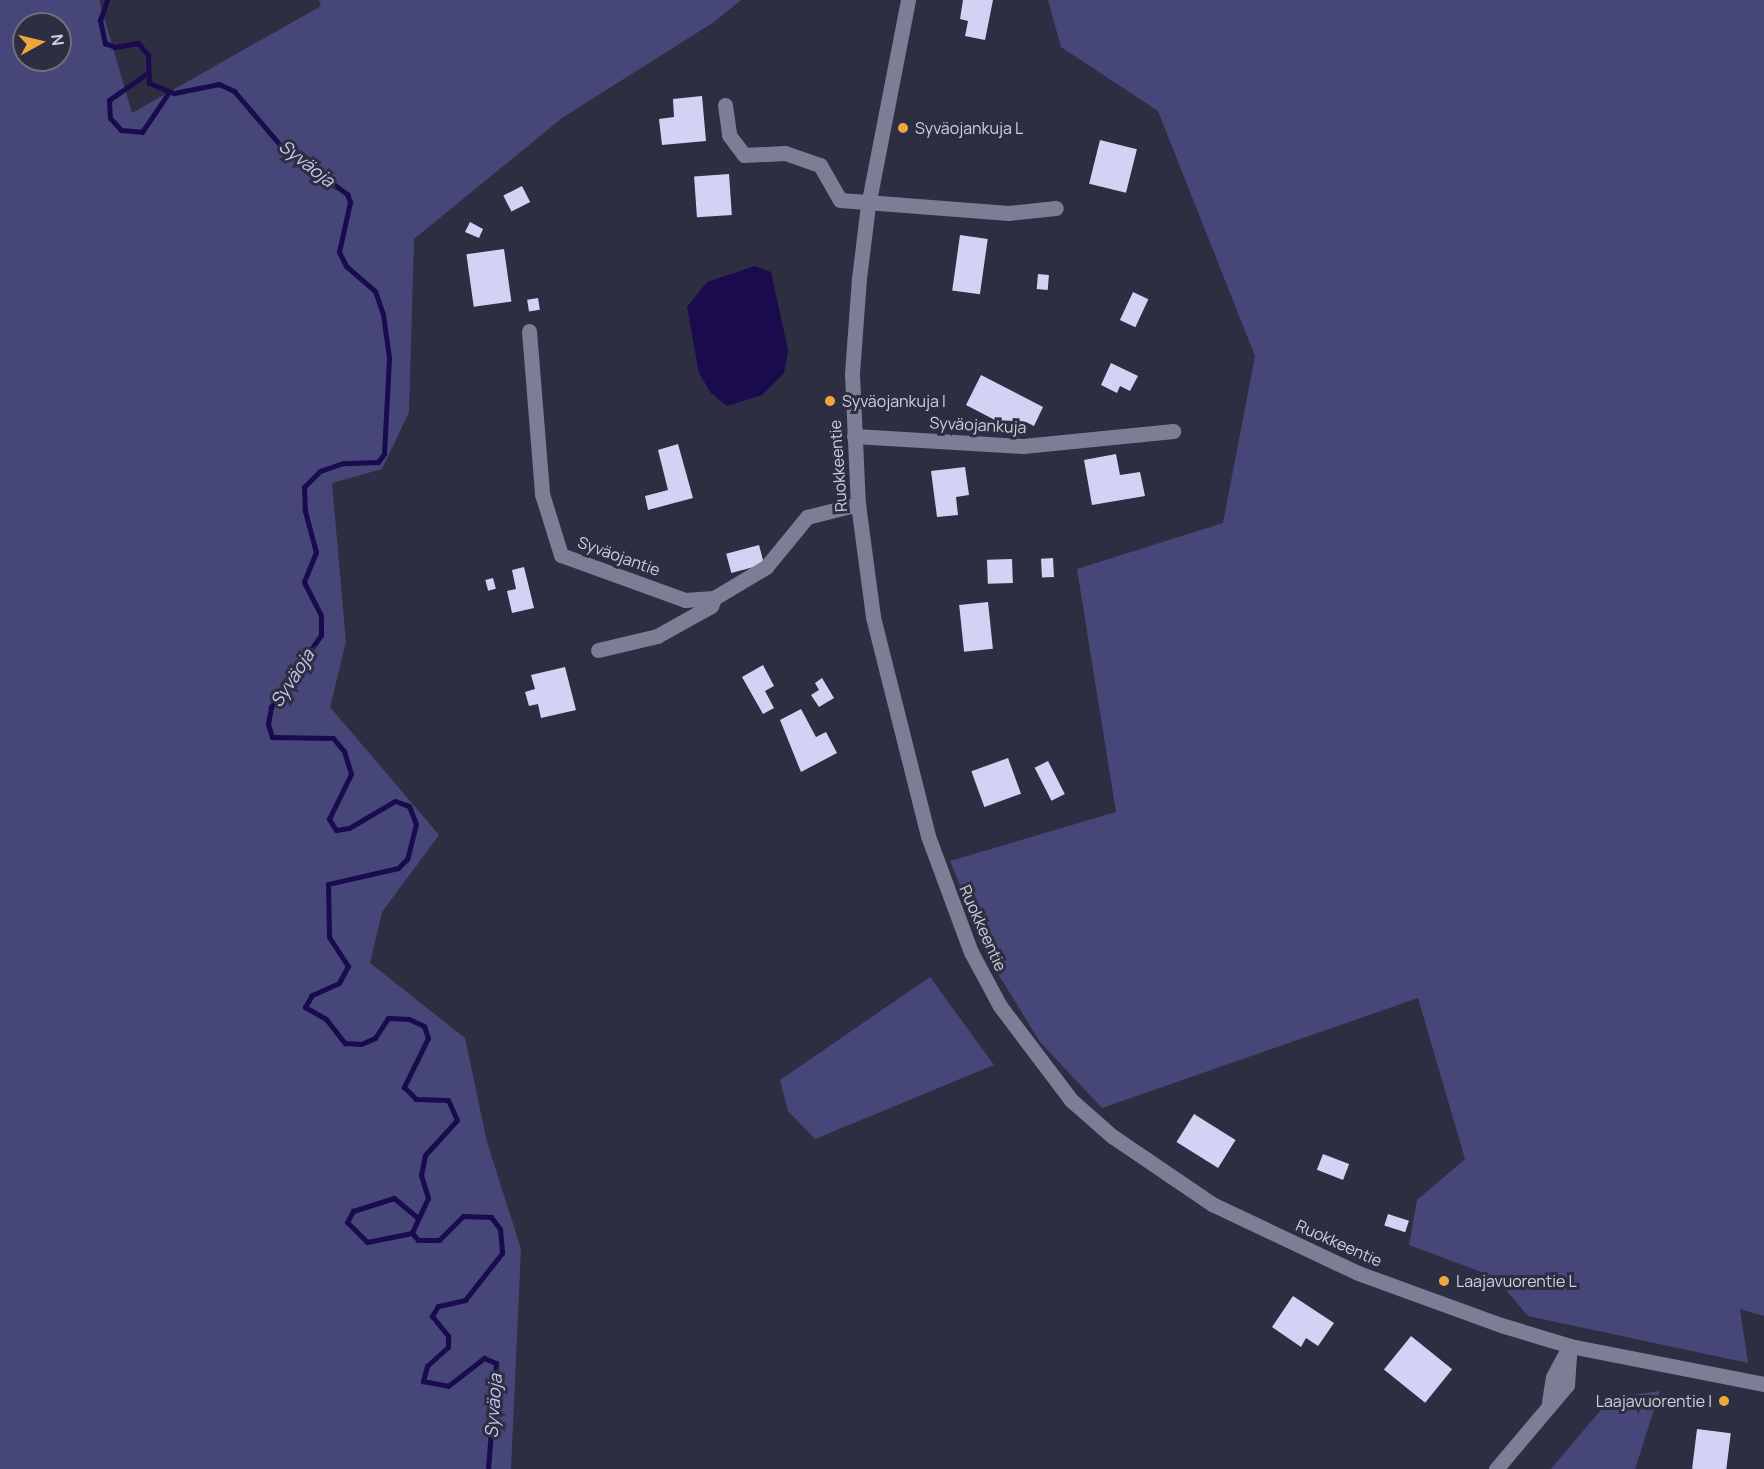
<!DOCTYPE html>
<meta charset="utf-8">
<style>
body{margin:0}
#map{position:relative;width:1764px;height:1469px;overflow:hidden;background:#2e2e42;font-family:Manrope,sans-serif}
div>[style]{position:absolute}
.green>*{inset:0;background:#474679}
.water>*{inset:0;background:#1a0b4e}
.stream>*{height:5px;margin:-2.5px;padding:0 2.5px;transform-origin:2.5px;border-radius:2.5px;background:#1a0b4e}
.building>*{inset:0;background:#d2d3f4;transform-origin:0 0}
.minor>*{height:15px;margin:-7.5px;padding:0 7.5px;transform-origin:7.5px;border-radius:7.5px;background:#7d7e95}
.dots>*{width:16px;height:16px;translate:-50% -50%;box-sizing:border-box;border:3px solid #2e2e42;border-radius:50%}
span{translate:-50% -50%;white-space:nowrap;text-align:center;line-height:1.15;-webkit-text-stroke:6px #2e2e42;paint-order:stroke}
.poi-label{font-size:16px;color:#cfd0dd}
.left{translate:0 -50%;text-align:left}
.right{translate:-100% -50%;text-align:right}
.street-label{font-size:16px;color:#cfd0dd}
.water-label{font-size:18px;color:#c6c7f0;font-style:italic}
.north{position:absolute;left:12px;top:12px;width:60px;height:60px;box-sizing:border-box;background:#2e2e42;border:2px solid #6e6f80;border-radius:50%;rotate:82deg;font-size:16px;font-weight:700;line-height:24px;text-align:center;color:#cfd0dd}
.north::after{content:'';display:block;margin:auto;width:21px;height:27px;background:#eea73c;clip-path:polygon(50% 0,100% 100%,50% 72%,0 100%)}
</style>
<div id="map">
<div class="green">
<i style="clip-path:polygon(evenodd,0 0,99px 0,132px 113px,321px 6px,319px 0,741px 0,714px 22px,562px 118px,414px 239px,409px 412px,382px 469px,332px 483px,346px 642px,330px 707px,439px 835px,382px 912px,370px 963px,465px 1038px,487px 1142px,521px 1249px,511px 1469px,0 1469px,0 0,24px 24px,60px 24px,60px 60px,24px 60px,24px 24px)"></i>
<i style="clip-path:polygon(1048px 0,1764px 0,1764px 1316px,1740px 1309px,1748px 1363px,1528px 1316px,1495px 1277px,1409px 1245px,1417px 1200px,1465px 1159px,1418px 998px,1102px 1108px,1040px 1042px,995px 969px,950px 861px,1116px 812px,1077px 569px,1223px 523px,1255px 356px,1158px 111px,1061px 47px)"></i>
<i style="clip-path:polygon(930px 977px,994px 1065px,815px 1139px,788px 1111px,780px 1080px)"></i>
<i style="clip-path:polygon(1660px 1391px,1635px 1469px,1551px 1469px,1611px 1398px)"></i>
</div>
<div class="water">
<i style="clip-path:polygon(755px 266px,771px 272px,788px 350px,784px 373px,762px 395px,727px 406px,710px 392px,699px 373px,687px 307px,707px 282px)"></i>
</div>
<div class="stream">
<i style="left:107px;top:0;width:21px;rotate:109deg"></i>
<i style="left:100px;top:20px;width:24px;rotate:78deg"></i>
<i style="left:105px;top:43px;width:11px;rotate:22deg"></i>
<i style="left:115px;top:47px;width:23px;rotate:-10deg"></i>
<i style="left:138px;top:43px;width:16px;rotate:50deg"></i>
<i style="left:148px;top:55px;width:28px;rotate:88deg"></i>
<i style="left:149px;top:83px;width:27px;rotate:22deg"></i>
<i style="left:174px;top:93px;width:46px;rotate:-11.3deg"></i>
<i style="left:219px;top:84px;width:17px;rotate:25deg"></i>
<i style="left:234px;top:91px;width:72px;rotate:49.5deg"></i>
<i style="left:281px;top:146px;width:82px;rotate:36deg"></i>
<i style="left:347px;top:194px;width:9px;rotate:69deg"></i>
<i style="left:350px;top:202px;width:51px;rotate:102.4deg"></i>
<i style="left:339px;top:252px;width:16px;rotate:63deg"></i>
<i style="left:346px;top:266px;width:38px;rotate:41deg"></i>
<i style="left:375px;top:291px;width:24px;rotate:71deg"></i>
<i style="left:383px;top:314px;width:44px;rotate:82.2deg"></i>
<i style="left:389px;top:358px;width:96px;rotate:93deg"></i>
<i style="left:384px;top:454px;width:10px;rotate:127deg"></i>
<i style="left:378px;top:462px;width:35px;rotate:178deg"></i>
<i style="left:343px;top:463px;width:24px;rotate:161deg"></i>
<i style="left:320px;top:471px;width:23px;rotate:135deg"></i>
<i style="left:304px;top:487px;width:24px;rotate:88deg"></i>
<i style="left:305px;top:511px;width:42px;rotate:75deg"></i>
<i style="left:316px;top:552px;width:32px;rotate:112deg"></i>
<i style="left:304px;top:582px;width:38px;rotate:63deg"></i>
<i style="left:321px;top:616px;width:19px;rotate:90deg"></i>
<i style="left:321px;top:635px;width:88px;rotate:124.8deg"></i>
<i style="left:271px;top:707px;width:17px;rotate:100deg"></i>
<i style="left:268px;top:724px;width:14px;rotate:73deg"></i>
<i style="left:272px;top:737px;width:61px;rotate:0.9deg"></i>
<i style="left:333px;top:738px;width:17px;rotate:50deg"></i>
<i style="left:344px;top:751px;width:24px;rotate:73deg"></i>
<i style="left:351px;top:774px;width:50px;rotate:116.1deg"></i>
<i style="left:329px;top:819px;width:13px;rotate:58deg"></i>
<i style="left:336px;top:830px;width:13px;rotate:-9deg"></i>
<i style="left:349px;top:828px;width:53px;rotate:-30.4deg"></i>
<i style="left:395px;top:801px;width:15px;rotate:20deg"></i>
<i style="left:409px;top:806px;width:19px;rotate:69deg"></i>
<i style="left:416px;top:824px;width:36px;rotate:104deg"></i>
<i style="left:407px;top:859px;width:13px;rotate:135deg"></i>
<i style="left:398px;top:868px;width:72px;rotate:167.1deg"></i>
<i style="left:328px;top:884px;width:53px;rotate:88.9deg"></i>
<i style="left:329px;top:937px;width:35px;rotate:57deg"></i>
<i style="left:348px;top:966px;width:19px;rotate:118deg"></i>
<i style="left:339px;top:983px;width:30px;rotate:156deg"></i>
<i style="left:312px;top:995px;width:14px;rotate:120deg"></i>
<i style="left:305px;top:1007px;width:24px;rotate:30deg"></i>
<i style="left:326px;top:1019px;width:31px;rotate:52deg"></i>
<i style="left:345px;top:1043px;width:16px;rotate:4deg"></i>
<i style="left:361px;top:1044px;width:15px;rotate:-23deg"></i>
<i style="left:375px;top:1038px;width:24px;rotate:-57deg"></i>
<i style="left:388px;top:1018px;width:21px;rotate:3deg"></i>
<i style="left:409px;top:1019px;width:17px;rotate:25deg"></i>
<i style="left:424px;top:1026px;width:13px;rotate:72deg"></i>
<i style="left:428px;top:1038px;width:55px;rotate:116.1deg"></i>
<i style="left:404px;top:1087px;width:17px;rotate:45deg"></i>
<i style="left:416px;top:1099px;width:32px;rotate:2deg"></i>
<i style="left:448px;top:1100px;width:22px;rotate:66deg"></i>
<i style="left:457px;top:1120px;width:47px;rotate:132.4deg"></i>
<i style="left:425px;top:1155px;width:20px;rotate:101deg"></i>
<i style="left:421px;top:1175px;width:24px;rotate:73deg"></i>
<i style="left:428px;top:1198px;width:38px;rotate:115deg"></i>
<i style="left:412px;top:1233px;width:9px;rotate:49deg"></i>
<i style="left:418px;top:1240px;width:21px"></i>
<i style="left:439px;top:1240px;width:34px;rotate:-45deg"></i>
<i style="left:463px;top:1216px;width:28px;rotate:2deg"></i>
<i style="left:491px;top:1217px;width:15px;rotate:53deg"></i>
<i style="left:500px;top:1229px;width:24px;rotate:85deg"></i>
<i style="left:502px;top:1253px;width:60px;rotate:128.2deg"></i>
<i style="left:465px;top:1300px;width:28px;rotate:167deg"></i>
<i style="left:438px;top:1306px;width:12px;rotate:121deg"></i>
<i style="left:432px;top:1316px;width:26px;rotate:51deg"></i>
<i style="left:448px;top:1336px;width:11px;rotate:90deg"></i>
<i style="left:448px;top:1347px;width:28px;rotate:138deg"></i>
<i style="left:427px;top:1366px;width:16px;rotate:105deg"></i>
<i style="left:423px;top:1381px;width:25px;rotate:11deg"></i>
<i style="left:448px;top:1386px;width:46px;rotate:-37.9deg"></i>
<i style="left:484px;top:1358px;width:13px;rotate:23deg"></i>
<i style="left:496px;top:1363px;width:106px;rotate:94.3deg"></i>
<i style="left:146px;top:74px;width:45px;rotate:144.9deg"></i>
<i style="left:109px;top:100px;width:18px;rotate:87deg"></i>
<i style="left:110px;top:118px;width:16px;rotate:47deg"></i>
<i style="left:121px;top:130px;width:21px;rotate:5deg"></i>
<i style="left:142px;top:132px;width:48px;rotate:-56deg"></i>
<i style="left:412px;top:1233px;width:46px;rotate:168.7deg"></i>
<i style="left:367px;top:1242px;width:28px;rotate:-135deg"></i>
<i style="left:347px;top:1222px;width:13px;rotate:-61deg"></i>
<i style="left:353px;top:1211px;width:43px;rotate:-17.6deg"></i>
<i style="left:394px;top:1198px;width:30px;rotate:40deg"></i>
</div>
<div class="building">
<i style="clip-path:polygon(963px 0,993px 0,985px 40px,965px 36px,968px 21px,960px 19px)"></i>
<i style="clip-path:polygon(702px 96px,706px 141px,662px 145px,659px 119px,674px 117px,673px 99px)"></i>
<i style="left:1100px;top:140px;width:38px;height:45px;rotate:14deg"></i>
<i style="left:729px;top:174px;width:41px;height:35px;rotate:86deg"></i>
<i style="left:522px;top:186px;width:18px;height:21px;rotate:63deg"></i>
<i style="clip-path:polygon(470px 222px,483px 229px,479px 238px,465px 232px)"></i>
<i style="left:960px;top:235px;width:28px;height:56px;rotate:8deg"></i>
<i style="left:504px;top:249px;width:53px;height:38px;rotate:82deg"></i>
<i style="left:1038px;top:274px;width:11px;height:15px;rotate:5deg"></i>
<i style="left:1133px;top:292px;width:17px;height:31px;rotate:25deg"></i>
<i style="left:538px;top:298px;width:12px;height:11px;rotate:81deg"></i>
<i style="clip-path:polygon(1111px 363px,1138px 376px,1130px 391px,1120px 386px,1117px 393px,1101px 385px)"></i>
<i style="clip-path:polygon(981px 375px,1043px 407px,1034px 426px,1026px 422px,1020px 433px,966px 405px)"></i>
<i style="clip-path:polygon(678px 444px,693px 498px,648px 510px,645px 496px,668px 490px,658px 450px)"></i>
<i style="clip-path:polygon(1116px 454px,1120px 475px,1140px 472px,1145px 496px,1092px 505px,1084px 460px)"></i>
<i style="clip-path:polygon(965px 467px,969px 495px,956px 497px,958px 515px,937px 517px,931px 471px)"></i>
<i style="left:759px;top:545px;width:20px;height:34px;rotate:75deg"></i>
<i style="left:1053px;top:558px;width:19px;height:12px;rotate:87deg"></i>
<i style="left:1012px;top:559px;width:24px;height:25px;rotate:88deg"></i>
<i style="clip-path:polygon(524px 567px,534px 608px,512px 613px,507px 591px,516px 589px,512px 570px)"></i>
<i style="left:493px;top:578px;width:11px;height:8px;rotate:75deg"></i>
<i style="left:988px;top:602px;width:47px;height:29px;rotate:84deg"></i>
<i style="clip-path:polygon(763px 665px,774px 686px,765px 691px,774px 708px,763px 714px,742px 677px)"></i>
<i style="clip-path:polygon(565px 667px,576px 710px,541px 718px,538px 704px,529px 706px,525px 692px,535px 689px,531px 675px)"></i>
<i style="clip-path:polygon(822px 678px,834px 698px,819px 707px,811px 695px,819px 690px,815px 683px)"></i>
<i style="clip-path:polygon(801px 709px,816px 737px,826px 732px,837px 753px,801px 772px,780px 720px)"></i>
<i style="left:1008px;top:758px;width:38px;height:39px;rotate:70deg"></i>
<i style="left:1048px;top:761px;width:37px;height:15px;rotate:63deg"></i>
<i style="left:1194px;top:1114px;width:49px;height:33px;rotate:32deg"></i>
<i style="left:1323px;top:1154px;width:28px;height:17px;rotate:21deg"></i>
<i style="left:1388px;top:1214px;width:22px;height:12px;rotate:18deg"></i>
<i style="clip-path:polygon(1293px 1296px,1334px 1323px,1318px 1346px,1306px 1338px,1301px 1347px,1272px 1327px)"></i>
<i style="left:1411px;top:1336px;width:53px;height:43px;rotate:39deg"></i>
<i style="left:1697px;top:1429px;width:34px;height:40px;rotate:7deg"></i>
</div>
<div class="minor">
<i style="left:908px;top:0;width:209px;rotate:101deg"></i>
<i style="left:868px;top:205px;width:74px;rotate:97deg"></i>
<i style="left:859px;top:278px;width:96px;rotate:94.2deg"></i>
<i style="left:852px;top:374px;width:130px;rotate:87.4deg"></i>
<i style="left:858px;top:504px;width:114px;rotate:82.4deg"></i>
<i style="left:873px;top:617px;width:226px;rotate:75.9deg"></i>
<i style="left:928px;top:836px;width:124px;rotate:69.7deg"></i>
<i style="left:971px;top:952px;width:61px;rotate:61.8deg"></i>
<i style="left:1000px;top:1006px;width:118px;rotate:52.9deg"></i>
<i style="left:1071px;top:1100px;width:55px;rotate:41.3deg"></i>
<i style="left:1112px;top:1136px;width:121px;rotate:34.2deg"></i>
<i style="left:1212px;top:1204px;width:161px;rotate:25.3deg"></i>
<i style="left:1358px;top:1273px;width:152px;rotate:20deg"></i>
<i style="left:1501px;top:1325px;width:72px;rotate:16.9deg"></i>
<i style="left:1570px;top:1346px;width:198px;rotate:11.1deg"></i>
<i style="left:725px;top:105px;width:30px;rotate:82deg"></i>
<i style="left:729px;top:135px;width:25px;rotate:53deg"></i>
<i style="left:744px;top:155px;width:41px;rotate:-2.8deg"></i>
<i style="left:785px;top:153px;width:37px;rotate:19deg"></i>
<i style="left:820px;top:165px;width:40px;rotate:60.3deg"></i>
<i style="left:840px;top:200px;width:169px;rotate:4.4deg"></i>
<i style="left:1008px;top:213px;width:48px;rotate:-5.9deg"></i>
<i style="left:529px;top:331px;width:164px;rotate:85.4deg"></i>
<i style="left:542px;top:494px;width:64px;rotate:72.7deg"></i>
<i style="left:561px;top:555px;width:132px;rotate:19.9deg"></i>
<i style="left:685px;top:600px;width:29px;rotate:-4deg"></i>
<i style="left:714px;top:598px;width:61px;rotate:-30.8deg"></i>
<i style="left:766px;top:567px;width:65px;rotate:-50.6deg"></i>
<i style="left:807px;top:517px;width:53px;rotate:-14.3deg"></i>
<i style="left:854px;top:436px;width:169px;rotate:3.4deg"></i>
<i style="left:1023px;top:446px;width:151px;rotate:-5.7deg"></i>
<i style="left:598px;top:650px;width:61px;rotate:-13.3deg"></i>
<i style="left:657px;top:636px;width:62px;rotate:-29.1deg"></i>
<i style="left:711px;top:606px;width:9px;rotate:-69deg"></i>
<i style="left:1549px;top:1402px;width:25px;rotate:-81deg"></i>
<i style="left:1553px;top:1377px;width:30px;rotate:-62deg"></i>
<i style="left:1496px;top:1469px;width:110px;rotate:-49.8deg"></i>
<i style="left:1567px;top:1385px;width:39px;rotate:-86deg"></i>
</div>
<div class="dots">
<i style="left:903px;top:128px;background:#eea73c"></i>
<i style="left:830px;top:401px;background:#eea73c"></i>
<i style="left:1444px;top:1281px;background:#eea73c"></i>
<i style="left:1724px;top:1401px;background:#eea73c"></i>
</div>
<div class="poi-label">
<span class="left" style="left:915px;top:128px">Syväojankuja L</span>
<span class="left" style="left:842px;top:401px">Syväojankuja I</span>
<span class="left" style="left:1456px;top:1281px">Laajavuorentie L</span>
<span class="right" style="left:1712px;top:1401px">Laajavuorentie I</span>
</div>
<div class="street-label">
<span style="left:978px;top:425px;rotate:3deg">Syväojankuja</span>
<span style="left:838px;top:466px;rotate:-94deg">Ruokkeentie</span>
<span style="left:619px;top:556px;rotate:20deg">Syväojantie</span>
<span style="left:983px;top:928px;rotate:66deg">Ruokkeentie</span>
<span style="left:1339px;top:1243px;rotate:24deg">Ruokkeentie</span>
</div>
<div class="water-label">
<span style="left:307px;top:163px;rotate:38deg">Syväoja</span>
<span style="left:292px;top:678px;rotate:-57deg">Syväoja</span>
<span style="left:493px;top:1406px;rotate:-86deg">Syväoja</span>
</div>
<div class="north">N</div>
</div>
